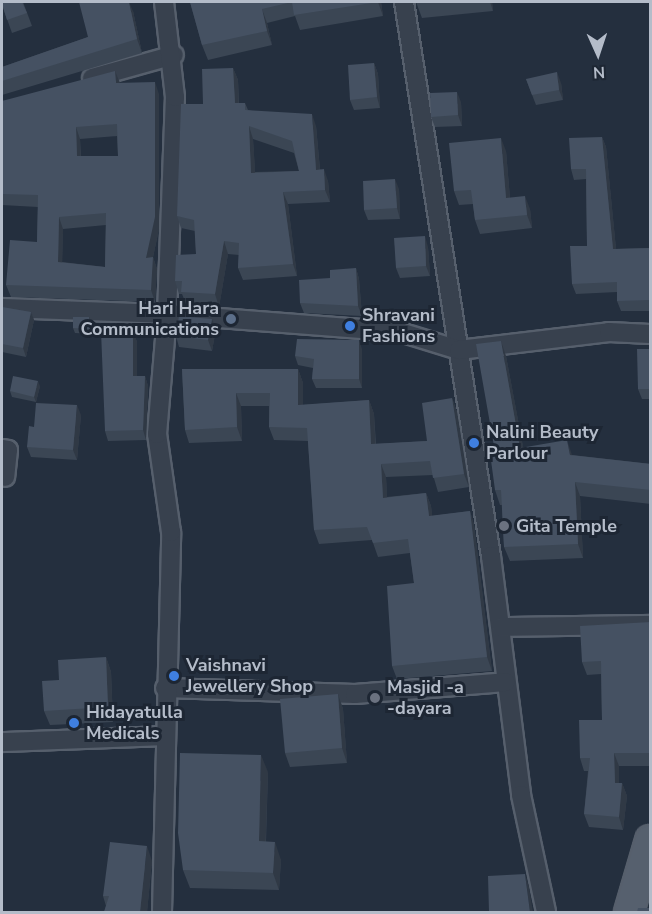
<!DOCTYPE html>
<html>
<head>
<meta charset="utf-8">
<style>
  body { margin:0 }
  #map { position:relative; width:652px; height:914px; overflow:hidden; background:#242f3e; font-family:"Nunito Sans",sans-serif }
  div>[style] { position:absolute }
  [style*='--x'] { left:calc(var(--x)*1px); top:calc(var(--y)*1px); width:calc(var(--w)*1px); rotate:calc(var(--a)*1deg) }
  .roads { filter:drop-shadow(2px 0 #565f6c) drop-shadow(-2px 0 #565f6c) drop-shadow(0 2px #565f6c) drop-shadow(0 -2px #565f6c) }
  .street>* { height:18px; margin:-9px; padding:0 9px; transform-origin:9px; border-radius:9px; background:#38414e }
  .primary>* { height:28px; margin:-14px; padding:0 14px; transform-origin:14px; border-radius:14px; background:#56606e }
  .wall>* { inset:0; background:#3b4654 }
  .shaded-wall>* { inset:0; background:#303945 }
  .building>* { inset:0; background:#455162 }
  .dots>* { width:16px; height:16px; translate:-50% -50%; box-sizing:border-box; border:3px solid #1d2633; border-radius:50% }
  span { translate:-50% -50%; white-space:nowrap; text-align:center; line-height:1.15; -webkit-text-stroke:6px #1d2633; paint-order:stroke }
  .poi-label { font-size:18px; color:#b4bcc9; font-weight:700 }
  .right { translate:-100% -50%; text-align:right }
  .left { translate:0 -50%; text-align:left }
  .frame { position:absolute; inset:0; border:3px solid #b4bcc9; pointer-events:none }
  .north { position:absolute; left:568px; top:24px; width:60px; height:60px; -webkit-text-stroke:4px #1d2633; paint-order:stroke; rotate:177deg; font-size:16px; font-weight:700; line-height:24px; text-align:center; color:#b4bcc9 }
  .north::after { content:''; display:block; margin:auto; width:21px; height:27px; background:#b4bcc9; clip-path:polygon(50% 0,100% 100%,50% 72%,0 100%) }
</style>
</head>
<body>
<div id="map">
  <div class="roads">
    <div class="street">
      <i style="--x:404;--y:2;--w:561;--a:81.08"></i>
      <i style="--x:491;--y:556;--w:241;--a:82.8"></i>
      <i style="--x:521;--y:795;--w:120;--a:77.9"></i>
      <i style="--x:92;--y:78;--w:85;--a:-15.7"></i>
      <i style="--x:2;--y:308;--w:165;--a:2.1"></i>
      <i style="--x:167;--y:314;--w:217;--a:-87.9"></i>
      <i style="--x:175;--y:97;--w:96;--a:-96.6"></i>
      <i style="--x:2;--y:449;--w:6;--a:9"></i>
      <i style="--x:8;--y:450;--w:27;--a:96"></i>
      <i style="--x:501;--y:627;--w:149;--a:-0.8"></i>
      <i style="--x:165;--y:688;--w:190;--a:1.8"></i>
      <i style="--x:355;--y:694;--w:151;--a:-4.5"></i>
      <i style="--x:2;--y:742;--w:162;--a:-2.1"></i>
      <i style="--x:162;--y:912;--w:380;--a:-88.6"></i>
      <i style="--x:171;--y:532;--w:99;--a:-98.1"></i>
      <i style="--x:157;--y:434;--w:120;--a:-85.2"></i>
      <i style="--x:167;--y:314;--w:234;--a:4.4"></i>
      <i style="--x:400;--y:332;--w:62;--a:17"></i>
      <i style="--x:459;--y:350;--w:151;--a:-6.8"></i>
      <i style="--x:609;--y:332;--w:41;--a:2.8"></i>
    </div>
    <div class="primary">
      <i style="--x:629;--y:912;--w:75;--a:-73.7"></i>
    </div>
  </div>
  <div class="wall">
    <i style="clip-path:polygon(23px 2px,32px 26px,12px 33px,2px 5px)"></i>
    <i style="clip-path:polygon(190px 2px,381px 2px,383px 16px,300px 30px,295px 16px,267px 23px,272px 45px,208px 60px,202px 45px)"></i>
    <i style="clip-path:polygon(416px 2px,492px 2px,493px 11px,422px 18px)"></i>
    <i style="clip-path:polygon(133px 11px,142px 53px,2px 95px,2px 67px,88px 37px)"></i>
    <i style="clip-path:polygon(374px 63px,378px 74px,380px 108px,354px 110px,350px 100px)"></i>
    <i style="clip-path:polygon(evenodd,233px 68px,238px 80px,239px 103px,245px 103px,248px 110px,316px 126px,320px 169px,328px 181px,330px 202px,288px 204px,297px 276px,243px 280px,238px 268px,239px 255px,228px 254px,219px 307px,186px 304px,182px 294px,179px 294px,175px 281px,196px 254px,195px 231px,181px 228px,177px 216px,203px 104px,233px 68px,253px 139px,294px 153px,299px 171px,255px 172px,253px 139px)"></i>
    <i style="clip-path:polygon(526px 79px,561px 83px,563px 100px,536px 105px)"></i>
    <i style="clip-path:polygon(evenodd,120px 83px,159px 94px,159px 229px,153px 257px,157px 269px,155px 302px,11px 297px,6px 285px,37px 242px,38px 207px,2px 205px,2px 101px,120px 83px,117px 136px,118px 156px,81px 156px,80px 139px,117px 136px,120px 83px,106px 225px,105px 267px,62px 262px,63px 229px,106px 225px)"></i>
    <i style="clip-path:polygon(461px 102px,462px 126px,435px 127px,431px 117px)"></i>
    <i style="clip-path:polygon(602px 137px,606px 147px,616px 249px,651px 248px,651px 311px,621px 311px,617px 301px,617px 292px,576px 294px,572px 284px,587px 246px,586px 179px,574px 180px,571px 169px)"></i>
    <i style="clip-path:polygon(506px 151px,510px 198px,530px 209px,532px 228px,480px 234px,475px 220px,473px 204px,459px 205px,454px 191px)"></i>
    <i style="clip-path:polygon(399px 189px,400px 219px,368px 220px,364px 210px)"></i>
    <i style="clip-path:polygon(428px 247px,430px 276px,400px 278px,396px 268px)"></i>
    <i style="clip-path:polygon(356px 268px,359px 279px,362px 316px,304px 313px,300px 303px,330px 278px)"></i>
    <i style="clip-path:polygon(2px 307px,31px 312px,34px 320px,26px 357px,2px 352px)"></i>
    <i style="clip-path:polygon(212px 319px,216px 329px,212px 351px,179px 347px,176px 336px)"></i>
    <i style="clip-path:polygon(91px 322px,91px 334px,75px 333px,73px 328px)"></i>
    <i style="clip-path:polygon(133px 331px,137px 342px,137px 376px,145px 376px,148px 386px,146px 440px,108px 441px,105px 431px)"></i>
    <i style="clip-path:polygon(362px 349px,362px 388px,316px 388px,312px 379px,313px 368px,298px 365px,295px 356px)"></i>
    <i style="clip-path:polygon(651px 349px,651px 399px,642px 399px,638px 389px)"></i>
    <i style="clip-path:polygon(506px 356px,523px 447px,572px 455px,651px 464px,651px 504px,580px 496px,583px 558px,510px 561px,504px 547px,502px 505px,500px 505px,495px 490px,495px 452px)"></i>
    <i style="clip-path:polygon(182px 369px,298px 369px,303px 383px,303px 405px,369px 400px,374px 414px,376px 444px,427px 441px,452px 398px,457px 412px,469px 487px,438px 492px,433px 475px,386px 477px,387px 497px,426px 493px,431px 506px,432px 516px,470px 511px,474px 525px,492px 671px,397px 679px,392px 666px,414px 583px,410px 553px,378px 557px,372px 540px,319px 544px,314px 530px,308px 441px,274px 440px,269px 427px,269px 406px,241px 406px,242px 441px,189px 443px,185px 430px)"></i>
    <i style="clip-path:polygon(40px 386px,36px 402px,12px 397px,10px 391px)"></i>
    <i style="clip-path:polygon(81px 415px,77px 460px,31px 457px,27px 447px,34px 427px)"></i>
    <i style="clip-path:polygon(651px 622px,651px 766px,619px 766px,619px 783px,622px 783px,627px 796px,623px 830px,589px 827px,584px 814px,588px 771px,584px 771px,580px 758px,602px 720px,601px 674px,587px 675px,582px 662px)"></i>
    <i style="clip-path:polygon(106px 657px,111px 672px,113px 722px,50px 725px,44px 711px)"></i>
    <i style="clip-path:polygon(338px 694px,343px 709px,347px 763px,290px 767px,285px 753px)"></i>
    <i style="clip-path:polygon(268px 772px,266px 842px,281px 860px,279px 890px,190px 888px,183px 870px)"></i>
    <i style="clip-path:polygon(152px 861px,147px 912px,104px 912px,106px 906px,103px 896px)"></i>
  </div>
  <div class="shaded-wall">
    <i style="clip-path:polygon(129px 2px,133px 11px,142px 53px,137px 39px)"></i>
    <i style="clip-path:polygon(378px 2px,381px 2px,383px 16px)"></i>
    <i style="clip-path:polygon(490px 2px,492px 2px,493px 11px)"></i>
    <i style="clip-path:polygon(262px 9px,267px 23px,272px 45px,267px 31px)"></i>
    <i style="clip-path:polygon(374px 63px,378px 74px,380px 108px,377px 97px)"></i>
    <i style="clip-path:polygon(233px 68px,238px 80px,239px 116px,235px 103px)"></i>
    <i style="clip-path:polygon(115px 71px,120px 83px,116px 83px)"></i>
    <i style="clip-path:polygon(557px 72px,561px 83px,563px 100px,559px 90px)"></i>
    <i style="clip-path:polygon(155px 82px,159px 94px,159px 229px,153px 257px,157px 269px,155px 302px,151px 290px,146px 258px)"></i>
    <i style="clip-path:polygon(457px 92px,461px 102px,462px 126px,458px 115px)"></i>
    <i style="clip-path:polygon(312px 114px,316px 126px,321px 182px,316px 170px)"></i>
    <i style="clip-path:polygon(249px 126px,253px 139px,256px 185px,251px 173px)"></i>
    <i style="clip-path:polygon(76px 127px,80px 139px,81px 168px,77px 156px)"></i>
    <i style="clip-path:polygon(602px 137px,606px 147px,617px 259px,613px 249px)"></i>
    <i style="clip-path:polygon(501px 138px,506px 151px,511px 211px,506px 198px)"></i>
    <i style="clip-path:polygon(324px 169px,328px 181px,330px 202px,325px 190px)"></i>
    <i style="clip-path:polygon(395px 179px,399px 189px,400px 219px,397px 208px)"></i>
    <i style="clip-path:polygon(283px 192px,288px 204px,297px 276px,293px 264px)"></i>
    <i style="clip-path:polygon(525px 196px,530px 209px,532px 228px,527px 215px)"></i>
    <i style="clip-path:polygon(59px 217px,63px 229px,62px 274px,58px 262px)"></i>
    <i style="clip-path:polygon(425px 236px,428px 247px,430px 276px,426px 266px)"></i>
    <i style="clip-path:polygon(224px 241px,228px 254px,219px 307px,215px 294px)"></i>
    <i style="clip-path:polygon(356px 268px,359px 279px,362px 316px,358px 306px)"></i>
    <i style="clip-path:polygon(31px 312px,34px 320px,26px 357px,23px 348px)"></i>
    <i style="clip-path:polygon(89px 317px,91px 322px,91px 334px,90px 329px)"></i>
    <i style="clip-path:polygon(212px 319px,216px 329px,212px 351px,208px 340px)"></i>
    <i style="clip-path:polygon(133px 331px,137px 342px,137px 387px,133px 376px)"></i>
    <i style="clip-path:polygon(359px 340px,362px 349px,362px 388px,359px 379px)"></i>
    <i style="clip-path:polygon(501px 341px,506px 356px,526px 462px,520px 448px)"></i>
    <i style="clip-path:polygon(298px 369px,303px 383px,303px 418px,298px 405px)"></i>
    <i style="clip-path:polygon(145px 376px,148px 386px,146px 440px,143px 430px)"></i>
    <i style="clip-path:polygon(38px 381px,40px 386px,36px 402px,34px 397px)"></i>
    <i style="clip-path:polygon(236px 393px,241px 406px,242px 441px,237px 427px)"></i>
    <i style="clip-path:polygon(452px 398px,457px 412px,469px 487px,464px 474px)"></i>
    <i style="clip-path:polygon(369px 400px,374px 414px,376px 458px,371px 444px)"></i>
    <i style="clip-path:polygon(77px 405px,81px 415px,77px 460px,73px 450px)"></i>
    <i style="clip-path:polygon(567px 440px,572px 455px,575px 470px,570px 455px)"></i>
    <i style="clip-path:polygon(381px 464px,386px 477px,388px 511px,383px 498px)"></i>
    <i style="clip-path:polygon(575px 482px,580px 496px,583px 558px,578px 544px)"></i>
    <i style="clip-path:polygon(426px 493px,431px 506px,434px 530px,429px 516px)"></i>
    <i style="clip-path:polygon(470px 511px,474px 525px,492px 671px,487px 657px)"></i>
    <i style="clip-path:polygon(106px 657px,111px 672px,113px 722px,108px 707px)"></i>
    <i style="clip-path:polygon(338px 694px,343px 709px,347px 763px,342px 748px)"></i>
    <i style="clip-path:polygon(614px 753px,619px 766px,619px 796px,615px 783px)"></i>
    <i style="clip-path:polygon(261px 755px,268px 772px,265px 859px,259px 841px)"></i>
    <i style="clip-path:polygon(622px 783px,627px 796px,623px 830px,619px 817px)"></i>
    <i style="clip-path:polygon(275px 842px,281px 860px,279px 890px,273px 873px)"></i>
    <i style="clip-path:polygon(147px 846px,152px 861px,147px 912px,140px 912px)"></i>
    <i style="clip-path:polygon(525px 874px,529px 887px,533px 912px,530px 912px)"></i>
  </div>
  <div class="building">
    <i style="clip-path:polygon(2px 2px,22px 2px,27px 13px,7px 20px,2px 4px)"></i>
    <i style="clip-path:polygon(79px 2px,129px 2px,137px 39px,2px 81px,2px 67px,88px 37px)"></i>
    <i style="clip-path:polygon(190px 2px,378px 2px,294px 15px,292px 2px,262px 9px,267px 31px,202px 45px)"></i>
    <i style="clip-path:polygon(416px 2px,433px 2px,416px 3px)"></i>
    <i style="clip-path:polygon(374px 63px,377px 97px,350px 100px,348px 65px)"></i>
    <i style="clip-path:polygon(evenodd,233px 68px,235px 103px,245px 103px,245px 110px,312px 114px,316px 170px,324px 169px,325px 190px,283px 192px,293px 264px,238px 268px,239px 243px,224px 241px,215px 294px,181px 292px,182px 281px,175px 281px,176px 255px,196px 254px,194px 220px,177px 216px,181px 104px,203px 104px,202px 69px,233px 68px,249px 126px,292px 141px,299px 171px,251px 173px,249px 126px)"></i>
    <i style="clip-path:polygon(evenodd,115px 71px,116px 83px,155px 82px,155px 217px,146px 258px,153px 257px,151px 290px,6px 285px,10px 240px,37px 242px,38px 195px,2px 194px,2px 101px,115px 71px,117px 124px,118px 156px,77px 156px,76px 127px,117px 124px,115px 71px,106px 213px,105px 267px,58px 262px,59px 217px,106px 213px)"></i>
    <i style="clip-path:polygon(557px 72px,559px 90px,532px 95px,526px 79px)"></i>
    <i style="clip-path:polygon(457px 92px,458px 115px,431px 117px,430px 93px)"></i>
    <i style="clip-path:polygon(602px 137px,613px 249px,651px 248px,651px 287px,649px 287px,649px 300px,617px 301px,617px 282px,572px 284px,570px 246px,587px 246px,586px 169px,571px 169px,569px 138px)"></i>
    <i style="clip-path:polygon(501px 138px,506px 198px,525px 196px,527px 215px,475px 220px,471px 190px,454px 191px,449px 143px)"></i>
    <i style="clip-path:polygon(395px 179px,397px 208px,364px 210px,363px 181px)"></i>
    <i style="clip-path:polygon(425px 236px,426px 266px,396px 268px,394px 238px)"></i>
    <i style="clip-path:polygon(356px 268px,358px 306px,300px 303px,299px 280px,330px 278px,330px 270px)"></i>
    <i style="clip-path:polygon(2px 307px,31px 312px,23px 348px,2px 344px)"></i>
    <i style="clip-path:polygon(179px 316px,212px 319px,208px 340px,176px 336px)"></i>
    <i style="clip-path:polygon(73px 317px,89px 317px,90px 329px,73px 328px)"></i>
    <i style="clip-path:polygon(101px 331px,133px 331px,133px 376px,145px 376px,143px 430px,105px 431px)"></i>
    <i style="clip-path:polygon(297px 339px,359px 340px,359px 379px,312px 379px,314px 359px,295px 356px)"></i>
    <i style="clip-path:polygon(501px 341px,520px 448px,567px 440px,570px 455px,651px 464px,651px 490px,575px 482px,578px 544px,504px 547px,501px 490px,495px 490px,490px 453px,495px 452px,476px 344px)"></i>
    <i style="clip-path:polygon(637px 349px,651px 349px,651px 389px,638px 389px)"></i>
    <i style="clip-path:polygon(182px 369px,298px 369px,298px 405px,369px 400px,371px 444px,427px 441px,422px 403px,452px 398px,464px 474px,433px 478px,430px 461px,381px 464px,383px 498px,426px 493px,429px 516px,470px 511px,487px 657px,392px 666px,387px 586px,414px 583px,408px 539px,373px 543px,367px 527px,314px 530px,307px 428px,269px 427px,270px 393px,236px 393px,237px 427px,185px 430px)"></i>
    <i style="clip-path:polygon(13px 376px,38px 381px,34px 397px,10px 391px)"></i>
    <i style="clip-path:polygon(36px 403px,77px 405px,73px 450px,27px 447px,29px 426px,34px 427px)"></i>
    <i style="clip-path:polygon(651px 622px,651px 753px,614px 753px,615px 783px,622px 783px,619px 817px,584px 814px,590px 758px,580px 758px,579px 720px,602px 720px,601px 661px,582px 662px,580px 626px)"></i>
    <i style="clip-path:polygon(106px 657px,108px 707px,44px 711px,42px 681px,59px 680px,58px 660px)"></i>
    <i style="clip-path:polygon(338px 694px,342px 748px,285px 753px,280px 699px)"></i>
    <i style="clip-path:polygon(180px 753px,261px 755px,259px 841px,275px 842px,273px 873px,183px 870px,178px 833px)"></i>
    <i style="clip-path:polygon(110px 842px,147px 846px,140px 912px,104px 912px,109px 896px,103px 896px)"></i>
    <i style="clip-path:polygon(525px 874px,530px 912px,544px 912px,489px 912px,488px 876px)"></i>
    <i style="clip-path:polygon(638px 908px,651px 908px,651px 912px,637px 912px)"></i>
  </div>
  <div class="dots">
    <i style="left:231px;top:319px;background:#5c6f8a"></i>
    <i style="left:350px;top:326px;background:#3f7fe0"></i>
    <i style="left:474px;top:443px;background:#3f7fe0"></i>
    <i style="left:504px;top:526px;background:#6b7280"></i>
    <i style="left:174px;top:676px;background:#3f7fe0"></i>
    <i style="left:375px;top:698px;background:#6b7280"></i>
    <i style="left:74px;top:723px;background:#3f7fe0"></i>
  </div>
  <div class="poi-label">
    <span class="right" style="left:219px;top:319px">Hari Hara<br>Communications</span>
    <span class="left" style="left:362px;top:326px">Shravani<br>Fashions</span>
    <span class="left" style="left:486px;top:443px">Nalini Beauty<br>Parlour</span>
    <span class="left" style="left:516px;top:526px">Gita Temple</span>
    <span class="left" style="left:186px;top:676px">Vaishnavi<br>Jewellery Shop</span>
    <span class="left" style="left:387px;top:698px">Masjid -a<br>-dayara</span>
    <span class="left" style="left:86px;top:723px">Hidayatulla<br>Medicals</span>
  </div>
  <div class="frame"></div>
  <div class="north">N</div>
</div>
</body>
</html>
